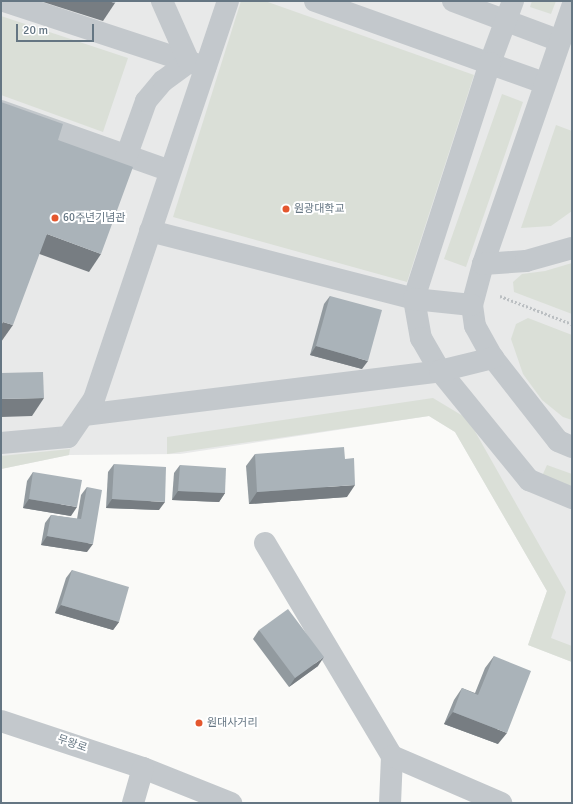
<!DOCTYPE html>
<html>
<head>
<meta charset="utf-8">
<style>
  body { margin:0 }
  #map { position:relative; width:573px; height:804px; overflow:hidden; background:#fafaf8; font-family:Signika,"Noto Sans KR",sans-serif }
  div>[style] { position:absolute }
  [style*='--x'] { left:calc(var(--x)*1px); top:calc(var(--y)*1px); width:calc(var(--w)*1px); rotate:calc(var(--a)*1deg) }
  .built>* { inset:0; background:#e8e9e9 }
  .green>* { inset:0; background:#dadfd7 }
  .path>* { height:2.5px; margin-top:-1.25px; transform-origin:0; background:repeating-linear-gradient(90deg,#bbbfc2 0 2px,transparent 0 4px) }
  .minor>* { height:22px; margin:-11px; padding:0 11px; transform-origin:11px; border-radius:11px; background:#c3c8cc }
  .wall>* { inset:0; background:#929a9f }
  .shaded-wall>* { inset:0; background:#777d82 }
  .building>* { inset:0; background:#aab3b9 }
  .dots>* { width:11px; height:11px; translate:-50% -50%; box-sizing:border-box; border:2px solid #fff; border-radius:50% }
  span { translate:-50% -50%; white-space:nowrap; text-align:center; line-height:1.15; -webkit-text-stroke:4px #fff; paint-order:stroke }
  .poi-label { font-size:11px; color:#657683 }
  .left { translate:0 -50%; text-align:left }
  .street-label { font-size:11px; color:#657683 }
  .frame { position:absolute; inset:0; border:2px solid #657683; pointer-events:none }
  .scale { position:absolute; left:16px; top:24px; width:78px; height:18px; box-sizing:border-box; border:2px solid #657683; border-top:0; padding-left:5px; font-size:12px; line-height:14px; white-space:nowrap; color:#657683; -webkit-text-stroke:3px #fff; paint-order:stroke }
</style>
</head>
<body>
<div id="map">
  <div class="built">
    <i style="clip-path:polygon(1px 1px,572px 1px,572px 662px,528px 645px,547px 591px,455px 432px,429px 416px,180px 454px,69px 455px,1px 469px)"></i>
  </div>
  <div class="green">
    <i style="clip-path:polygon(241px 1px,265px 1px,474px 75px,407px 282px,173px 217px)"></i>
    <i style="clip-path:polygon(532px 1px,556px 1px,551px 14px,530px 7px)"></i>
    <i style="clip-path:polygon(1px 16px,128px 58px,103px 132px,1px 95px)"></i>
    <i style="clip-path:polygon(502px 94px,523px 102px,466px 267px,444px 259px)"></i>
    <i style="clip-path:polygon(556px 125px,572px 131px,572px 211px,551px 226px,521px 228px)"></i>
    <i style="clip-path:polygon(572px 263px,572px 314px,514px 292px,513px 282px,522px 274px,545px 271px)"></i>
    <i style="clip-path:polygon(528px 318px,572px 335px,572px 420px,563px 417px,542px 400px,523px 374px,511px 339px,516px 324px)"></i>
    <i style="clip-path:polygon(433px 398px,468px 419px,566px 592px,551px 638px,572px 646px,572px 662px,528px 645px,547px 591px,455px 432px,429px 416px,167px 454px,167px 437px)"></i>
    <i style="clip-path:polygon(70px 449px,69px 455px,1px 469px,1px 456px)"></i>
    <i style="clip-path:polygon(547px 465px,572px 474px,572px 487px,542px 476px)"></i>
  </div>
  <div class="path">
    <i style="--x:500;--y:296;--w:77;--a:21.3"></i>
  </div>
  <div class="minor">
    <i style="--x:4;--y:1;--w:212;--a:18.2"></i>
    <i style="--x:315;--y:1;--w:243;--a:19.7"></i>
    <i style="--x:453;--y:1;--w:114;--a:20.5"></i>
    <i style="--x:513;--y:1;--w:66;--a:110.4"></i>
    <i style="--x:490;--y:63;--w:248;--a:107.9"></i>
    <i style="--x:414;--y:299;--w:40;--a:80"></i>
    <i style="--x:421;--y:338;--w:38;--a:60"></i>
    <i style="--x:440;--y:371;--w:141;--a:50.8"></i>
    <i style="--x:529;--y:480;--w:47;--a:22.7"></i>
    <i style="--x:572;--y:7;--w:272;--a:109.1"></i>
    <i style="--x:483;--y:264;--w:42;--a:105"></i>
    <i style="--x:472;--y:305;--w:21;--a:82"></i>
    <i style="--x:475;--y:326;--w:37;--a:61"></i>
    <i style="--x:493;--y:358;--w:105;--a:51.9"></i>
    <i style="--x:558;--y:441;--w:15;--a:23"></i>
    <i style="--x:1;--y:111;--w:179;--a:19.5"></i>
    <i style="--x:126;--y:157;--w:59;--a:-70.3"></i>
    <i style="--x:146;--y:101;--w:26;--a:-50"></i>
    <i style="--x:163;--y:81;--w:32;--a:-36"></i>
    <i style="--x:189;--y:62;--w:67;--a:-113.9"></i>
    <i style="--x:150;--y:231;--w:273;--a:14.4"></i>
    <i style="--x:414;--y:299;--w:58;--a:5.9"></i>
    <i style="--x:483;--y:264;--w:43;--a:-4"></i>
    <i style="--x:526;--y:261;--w:48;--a:-15.8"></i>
    <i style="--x:84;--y:415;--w:359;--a:-7"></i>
    <i style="--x:440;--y:371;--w:55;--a:-13.8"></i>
    <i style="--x:1;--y:443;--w:67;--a:-5.1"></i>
    <i style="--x:68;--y:437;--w:46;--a:-55.6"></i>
    <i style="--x:94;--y:399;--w:420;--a:-71.4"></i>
    <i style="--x:265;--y:543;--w:248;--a:59.2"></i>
    <i style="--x:392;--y:756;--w:47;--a:92.4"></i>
    <i style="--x:1;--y:721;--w:150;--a:18.3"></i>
    <i style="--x:143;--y:768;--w:95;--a:21.7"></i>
    <i style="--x:392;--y:756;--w:119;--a:23.3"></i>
    <i style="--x:133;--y:803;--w:36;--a:-74"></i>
  </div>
  <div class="wall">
    <i style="clip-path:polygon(330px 296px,362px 369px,310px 355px,324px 304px)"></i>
    <i style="clip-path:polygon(255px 454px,347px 497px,249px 504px,246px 466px)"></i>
    <i style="clip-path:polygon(114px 464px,159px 510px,106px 508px,108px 472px)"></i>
    <i style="clip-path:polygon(180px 465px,225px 493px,219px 502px,172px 500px,174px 473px)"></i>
    <i style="clip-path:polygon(33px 472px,71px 516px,23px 508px,27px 481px)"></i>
    <i style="clip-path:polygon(87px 487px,87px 552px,41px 545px,45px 523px,51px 515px,77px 519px,81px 495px)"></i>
    <i style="clip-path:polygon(72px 570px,119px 622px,113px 630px,55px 613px,66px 578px)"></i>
    <i style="clip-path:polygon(259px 630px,318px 666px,289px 687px,253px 639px)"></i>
    <i style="clip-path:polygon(494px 656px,498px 744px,444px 724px,454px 700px,462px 688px,475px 693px,485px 668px)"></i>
  </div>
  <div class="shaded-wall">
    <i style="clip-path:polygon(40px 1px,108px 1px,115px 3px,103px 21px)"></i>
    <i style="clip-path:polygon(47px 234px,101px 254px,89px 272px,34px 252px)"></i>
    <i style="clip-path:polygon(3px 322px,13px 325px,1px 342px,1px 324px)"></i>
    <i style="clip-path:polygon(316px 346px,368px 361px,362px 369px,310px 355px)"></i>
    <i style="clip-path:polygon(44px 398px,32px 416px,1px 417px,1px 399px)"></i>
    <i style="clip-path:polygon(355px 485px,347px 497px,249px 504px,257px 492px)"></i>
    <i style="clip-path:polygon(178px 491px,225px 493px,219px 502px,172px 500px)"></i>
    <i style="clip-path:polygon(29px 499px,77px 507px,71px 516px,23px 508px)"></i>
    <i style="clip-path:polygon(112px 499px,165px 502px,159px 510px,106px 508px)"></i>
    <i style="clip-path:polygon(47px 536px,93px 544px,87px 552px,41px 545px)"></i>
    <i style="clip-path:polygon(61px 605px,119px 622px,113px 630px,55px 613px)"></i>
    <i style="clip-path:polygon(324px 657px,318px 666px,289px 687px,295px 678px)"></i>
    <i style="clip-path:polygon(453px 712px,507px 733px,498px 744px,444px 724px)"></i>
  </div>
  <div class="building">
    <i style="clip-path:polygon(108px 1px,116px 1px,115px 3px)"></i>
    <i style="clip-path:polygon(1px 102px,63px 124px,58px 140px,133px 167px,101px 254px,47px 234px,13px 325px,3px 322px,1px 326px)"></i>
    <i style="clip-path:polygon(330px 296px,382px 310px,368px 361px,316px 346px)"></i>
    <i style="clip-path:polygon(43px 372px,44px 398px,1px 399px,1px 373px)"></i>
    <i style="clip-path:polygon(344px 447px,345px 459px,354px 458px,355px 485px,257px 492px,255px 454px)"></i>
    <i style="clip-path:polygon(114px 464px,166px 467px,165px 502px,112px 499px)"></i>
    <i style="clip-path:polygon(180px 465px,226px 468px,225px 493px,178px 491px)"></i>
    <i style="clip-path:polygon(33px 472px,82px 480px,77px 507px,29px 499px)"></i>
    <i style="clip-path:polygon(87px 487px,102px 490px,93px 544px,47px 536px,51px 515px,81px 519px)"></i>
    <i style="clip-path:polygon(72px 570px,129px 587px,119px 622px,61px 605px)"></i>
    <i style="clip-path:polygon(288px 609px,324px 657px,295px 678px,259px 630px)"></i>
    <i style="clip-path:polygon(494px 656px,531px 671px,507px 733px,453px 712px,462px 688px,478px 695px)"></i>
  </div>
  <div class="dots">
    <i style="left:286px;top:209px;background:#e4572e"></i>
    <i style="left:55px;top:218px;background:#e4572e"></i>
    <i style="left:199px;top:723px;background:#e4572e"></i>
  </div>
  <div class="poi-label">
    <span class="left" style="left:294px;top:209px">원광대학교</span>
    <span class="left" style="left:63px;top:218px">60주년기념관</span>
    <span class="left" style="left:207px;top:723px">원대사거리</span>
  </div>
  <div class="street-label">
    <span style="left:72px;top:744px;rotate:19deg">무왕로</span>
  </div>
  <div class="frame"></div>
  <div class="scale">20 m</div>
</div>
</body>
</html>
